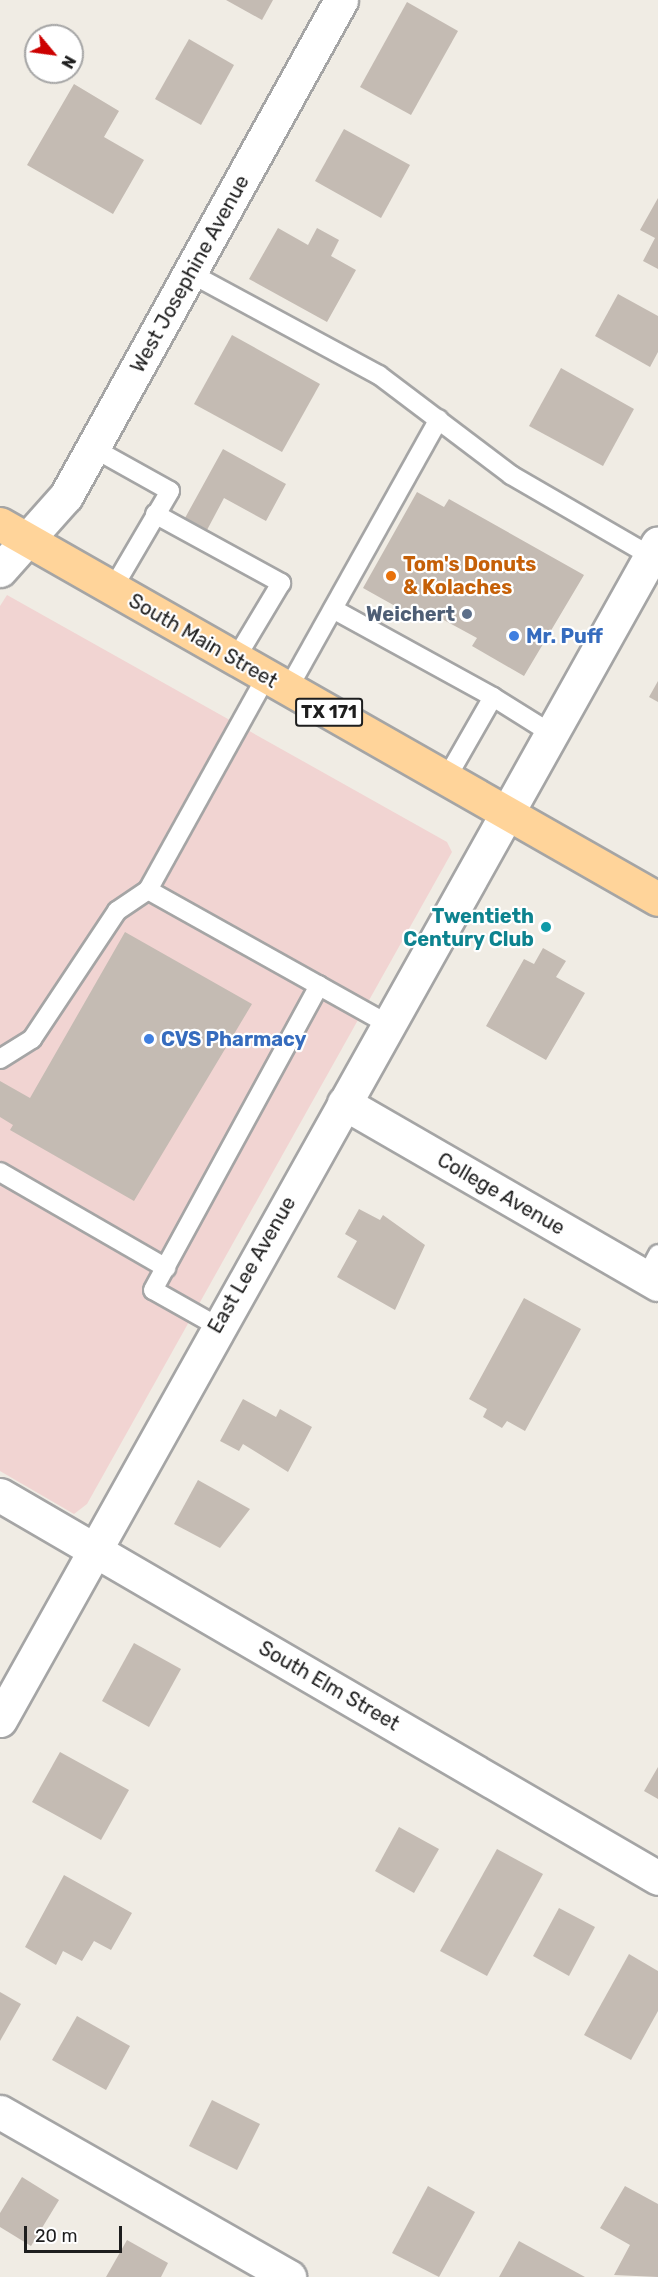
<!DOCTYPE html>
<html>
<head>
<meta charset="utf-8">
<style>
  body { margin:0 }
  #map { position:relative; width:658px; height:2277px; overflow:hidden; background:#f0ece4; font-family:Rubik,sans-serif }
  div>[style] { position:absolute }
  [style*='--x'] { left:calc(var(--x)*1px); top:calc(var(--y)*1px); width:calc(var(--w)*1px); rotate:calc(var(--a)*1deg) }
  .commercial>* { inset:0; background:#f1d4d2 }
  .building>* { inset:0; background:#c4bbb3 }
  .roads { filter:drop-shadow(2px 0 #a5a5a5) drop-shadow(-2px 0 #a5a5a5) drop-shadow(0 2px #a5a5a5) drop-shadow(0 -2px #a5a5a5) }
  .service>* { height:18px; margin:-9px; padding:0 9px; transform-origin:9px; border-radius:9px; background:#fff }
  .minor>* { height:33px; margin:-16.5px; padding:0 16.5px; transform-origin:16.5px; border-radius:16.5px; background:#fff }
  .primary>* { height:33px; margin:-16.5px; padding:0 16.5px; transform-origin:16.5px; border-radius:16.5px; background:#ffd49a }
  .dots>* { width:16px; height:16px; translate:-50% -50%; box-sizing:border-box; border:3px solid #fff; border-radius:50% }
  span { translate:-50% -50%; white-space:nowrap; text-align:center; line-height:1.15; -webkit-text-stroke:4.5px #fff; paint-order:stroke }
  .shield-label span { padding:2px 4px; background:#fff; border:2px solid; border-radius:4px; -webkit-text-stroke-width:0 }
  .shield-label { font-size:18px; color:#1e1e1e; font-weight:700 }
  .street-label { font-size:20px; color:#1e1e1e }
  .food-label { font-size:20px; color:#c56008; font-weight:700 }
  .left { translate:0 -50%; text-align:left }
  .service-label { font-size:20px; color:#4e5e75; font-weight:700 }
  .right { translate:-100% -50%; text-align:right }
  .shop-label { font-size:20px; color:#366cbe; font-weight:700 }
  .culture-label { font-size:20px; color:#0d838f; font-weight:700 }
  .north { position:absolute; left:24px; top:24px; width:60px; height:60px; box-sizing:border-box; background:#fff; border:2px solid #a5a5a5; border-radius:50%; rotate:119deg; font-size:16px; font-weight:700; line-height:24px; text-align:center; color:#1e1e1e }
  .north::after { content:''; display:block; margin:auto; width:21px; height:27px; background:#cc0100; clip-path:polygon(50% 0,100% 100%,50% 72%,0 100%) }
  .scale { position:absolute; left:24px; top:2226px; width:98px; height:27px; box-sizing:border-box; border:3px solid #1e1e1e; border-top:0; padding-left:8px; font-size:18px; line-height:21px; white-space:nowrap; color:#1e1e1e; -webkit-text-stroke:4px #fff; paint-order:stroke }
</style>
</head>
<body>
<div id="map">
  <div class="commercial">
    <i style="clip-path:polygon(7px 595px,447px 842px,452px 852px,87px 1504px,74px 1514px,0 1471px,0 606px)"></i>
  </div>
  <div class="building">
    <i style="clip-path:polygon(226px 0,273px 0,262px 20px)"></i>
    <i style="clip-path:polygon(407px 2px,458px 31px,411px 115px,360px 87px)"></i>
    <i style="clip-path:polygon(189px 39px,234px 65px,201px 125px,155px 99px)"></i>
    <i style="clip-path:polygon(74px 84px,119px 111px,104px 137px,144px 160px,113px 214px,27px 165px)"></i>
    <i style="clip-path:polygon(344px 129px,410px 165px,381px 218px,315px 181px)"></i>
    <i style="clip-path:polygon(658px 198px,658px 269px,643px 261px,655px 238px,640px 230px)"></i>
    <i style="clip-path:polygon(278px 228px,308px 245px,317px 228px,339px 240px,331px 256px,356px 270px,327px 322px,249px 279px)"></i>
    <i style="clip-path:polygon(618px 294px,658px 316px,658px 352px,650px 367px,595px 336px)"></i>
    <i style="clip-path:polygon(232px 335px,320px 384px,282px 452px,194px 404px)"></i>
    <i style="clip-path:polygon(561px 368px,634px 409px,603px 466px,529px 426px)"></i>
    <i style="clip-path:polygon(223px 449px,286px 484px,266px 521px,224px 498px,207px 530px,185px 518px)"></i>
    <i style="clip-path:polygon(417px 492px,444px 507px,449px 499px,584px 575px,524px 676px,472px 646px,477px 638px,442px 619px,440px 623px,423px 614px,420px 620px,363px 588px)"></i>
    <i style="clip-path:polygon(658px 681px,658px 702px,649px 697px)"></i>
    <i style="clip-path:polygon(125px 932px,252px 1004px,134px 1201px,10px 1130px,13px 1125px,0 1117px,0 1081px,30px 1098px)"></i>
    <i style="clip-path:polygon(543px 948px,566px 961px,556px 977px,585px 993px,546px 1060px,486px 1026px,524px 959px,534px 964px)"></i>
    <i style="clip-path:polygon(359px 1209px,380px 1220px,383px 1215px,425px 1245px,395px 1310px,337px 1277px,357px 1241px,345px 1234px)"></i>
    <i style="clip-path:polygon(524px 1298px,581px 1329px,525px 1431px,507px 1421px,502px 1428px,483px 1417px,487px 1409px,469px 1399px)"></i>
    <i style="clip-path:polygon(243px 1399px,276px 1417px,280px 1409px,312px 1427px,288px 1472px,243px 1444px,239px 1451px,220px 1441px)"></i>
    <i style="clip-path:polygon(198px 1480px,250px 1509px,220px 1548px,174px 1524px)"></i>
    <i style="clip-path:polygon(134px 1643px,181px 1669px,149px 1727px,102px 1701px)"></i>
    <i style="clip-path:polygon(60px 1752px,129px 1790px,101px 1840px,32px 1802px)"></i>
    <i style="clip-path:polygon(658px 1767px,658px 1799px,644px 1791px)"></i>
    <i style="clip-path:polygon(399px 1827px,439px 1849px,414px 1893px,375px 1871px)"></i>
    <i style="clip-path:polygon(497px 1849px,543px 1874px,487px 1976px,440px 1951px)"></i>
    <i style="clip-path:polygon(64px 1875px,132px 1913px,111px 1950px,94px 1941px,82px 1961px,63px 1951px,56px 1965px,25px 1947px)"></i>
    <i style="clip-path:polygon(559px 1908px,595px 1927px,569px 1976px,533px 1956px)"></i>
    <i style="clip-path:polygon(629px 1954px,658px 1971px,658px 2011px,631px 2060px,584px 2035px)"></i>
    <i style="clip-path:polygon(0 1992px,21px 2004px,0 2041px)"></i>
    <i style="clip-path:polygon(77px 2016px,130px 2046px,106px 2090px,52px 2060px)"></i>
    <i style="clip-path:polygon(212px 2100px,260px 2124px,237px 2170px,189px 2146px)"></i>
    <i style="clip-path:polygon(22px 2177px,59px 2200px,31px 2246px,0 2227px,0 2213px)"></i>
    <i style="clip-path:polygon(428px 2186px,475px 2212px,439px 2277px,392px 2253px)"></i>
    <i style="clip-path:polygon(625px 2186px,658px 2204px,658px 2277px,614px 2275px,630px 2245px,600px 2228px)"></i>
    <i style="clip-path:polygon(127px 2240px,168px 2263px,161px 2277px,106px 2277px)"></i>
    <i style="clip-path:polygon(519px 2241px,585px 2277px,499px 2277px)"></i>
  </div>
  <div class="roads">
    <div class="service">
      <i style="--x:190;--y:273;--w:215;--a:28.4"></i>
      <i style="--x:379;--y:375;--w:166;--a:37.1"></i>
      <i style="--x:511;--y:475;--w:162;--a:30.1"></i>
      <i style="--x:93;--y:448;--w:88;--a:29.2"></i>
      <i style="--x:170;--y:491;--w:115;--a:120.4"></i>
      <i style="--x:155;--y:514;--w:144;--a:28.7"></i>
      <i style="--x:281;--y:583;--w:90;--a:120.9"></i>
      <i style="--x:333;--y:609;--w:183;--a:28.8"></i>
      <i style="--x:493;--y:697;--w:95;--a:119.8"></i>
      <i style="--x:266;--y:677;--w:244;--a:119"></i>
      <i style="--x:148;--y:890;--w:275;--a:29.2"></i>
      <i style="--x:288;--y:689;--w:309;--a:-60.8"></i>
      <i style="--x:493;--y:697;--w:70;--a:32.1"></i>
      <i style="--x:0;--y:1059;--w:38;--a:-32"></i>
      <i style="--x:32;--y:1039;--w:154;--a:-56.4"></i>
      <i style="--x:117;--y:911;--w:37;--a:-34"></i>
      <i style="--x:0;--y:1172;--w:192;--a:30"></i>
      <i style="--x:646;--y:1277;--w:26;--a:-62"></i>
      <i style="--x:217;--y:1326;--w:73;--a:-150.6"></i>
      <i style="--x:153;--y:1290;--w:347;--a:-61.4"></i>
    </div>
    <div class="minor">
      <i style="--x:0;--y:570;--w:99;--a:-48.3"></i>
      <i style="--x:66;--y:496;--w:567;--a:-60.99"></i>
      <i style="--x:344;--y:1103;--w:362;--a:30"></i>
      <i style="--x:0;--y:1495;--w:761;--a:30.2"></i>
      <i style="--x:0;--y:1720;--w:1348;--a:-60.79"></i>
      <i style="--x:0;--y:2112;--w:333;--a:29.7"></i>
    </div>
    <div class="primary">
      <i style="--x:0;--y:524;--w:757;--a:29.68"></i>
    </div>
  </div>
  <div class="dots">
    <i style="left:391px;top:576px;background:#e8710a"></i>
    <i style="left:467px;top:614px;background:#5c6f8a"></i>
    <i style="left:514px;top:636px;background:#3f7fe0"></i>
    <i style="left:546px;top:927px;background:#0f9aa8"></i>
    <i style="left:149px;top:1039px;background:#3f7fe0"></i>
  </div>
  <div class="shield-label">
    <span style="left:329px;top:712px">TX 171</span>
  </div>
  <div class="street-label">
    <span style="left:190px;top:274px;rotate:-61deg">West Josephine Avenue</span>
    <span style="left:203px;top:641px;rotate:30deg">South Main Street</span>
    <span style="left:501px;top:1194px;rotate:30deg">College Avenue</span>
    <span style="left:252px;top:1265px;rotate:-60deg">East Lee Avenue</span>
    <span style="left:329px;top:1686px;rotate:30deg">South Elm Street</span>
  </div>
  <div class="food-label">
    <span class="left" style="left:403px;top:576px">Tom's Donuts<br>&amp; Kolaches</span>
  </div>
  <div class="service-label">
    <span class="right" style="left:455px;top:614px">Weichert</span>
  </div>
  <div class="shop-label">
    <span class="left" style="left:526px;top:636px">Mr. Puff</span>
    <span class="left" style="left:161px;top:1039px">CVS Pharmacy</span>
  </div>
  <div class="culture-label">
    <span class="right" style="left:534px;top:928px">Twentieth<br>Century Club</span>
  </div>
  <div class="north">N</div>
  <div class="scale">20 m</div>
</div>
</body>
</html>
